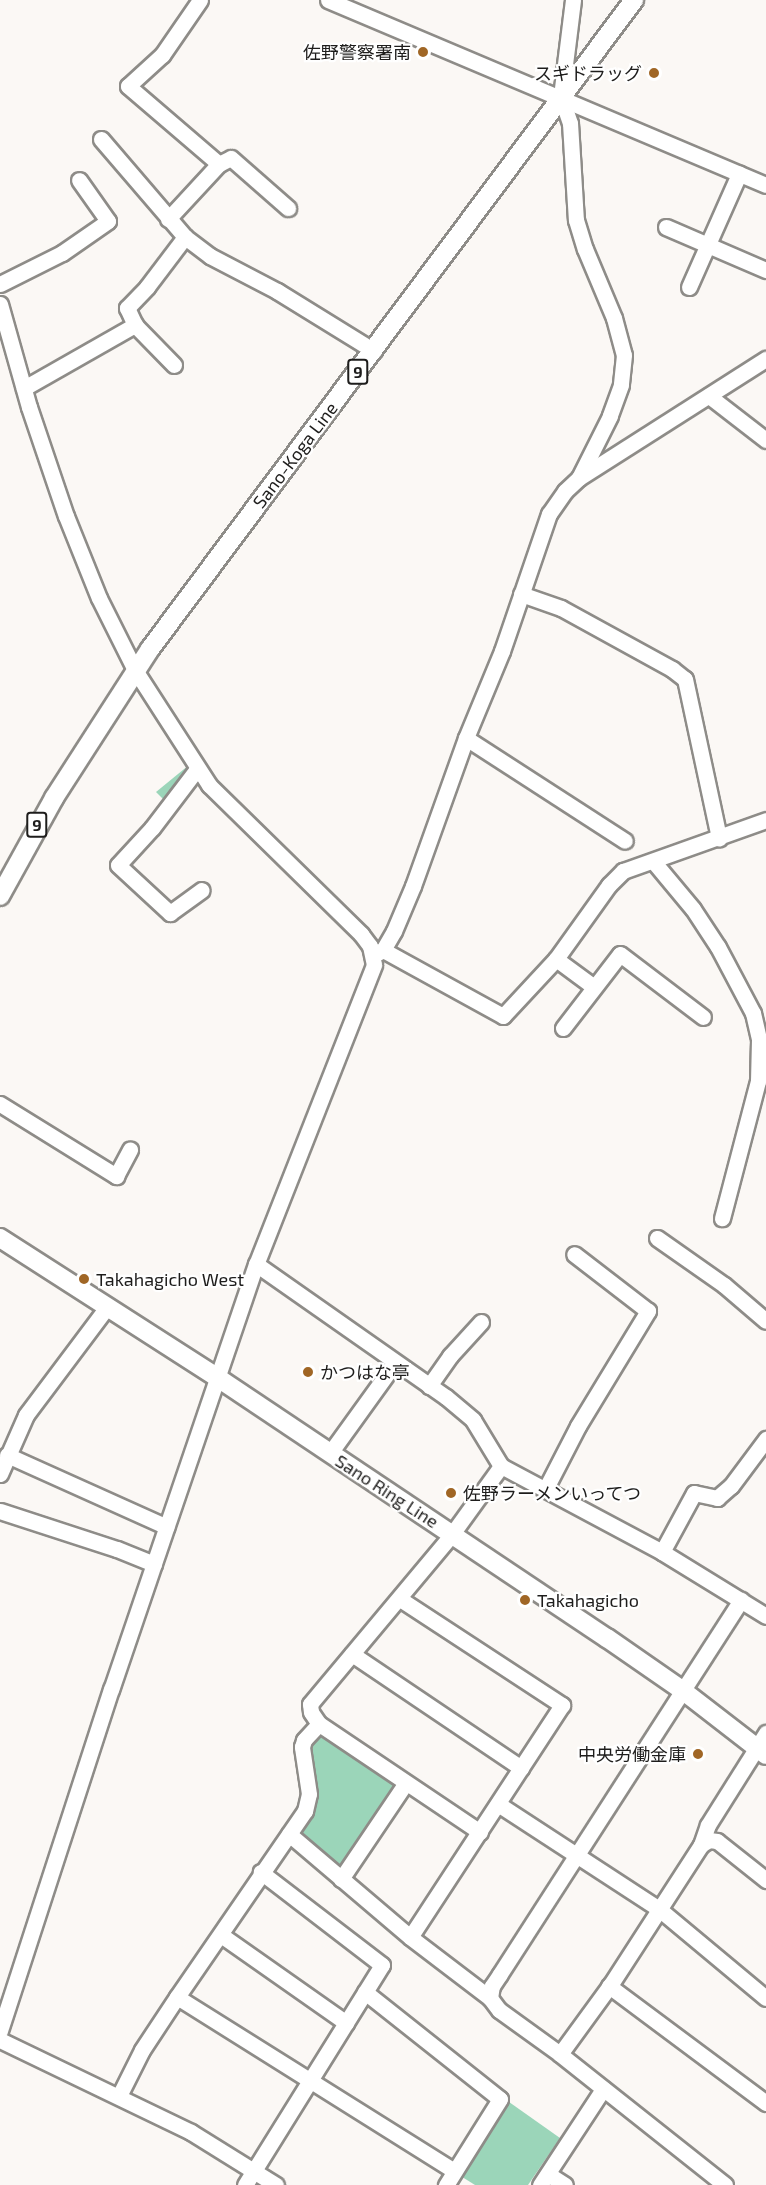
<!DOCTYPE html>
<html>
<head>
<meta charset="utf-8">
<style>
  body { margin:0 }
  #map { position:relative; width:766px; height:2185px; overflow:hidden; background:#fbf8f5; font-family:"Exo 2","Noto Sans JP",sans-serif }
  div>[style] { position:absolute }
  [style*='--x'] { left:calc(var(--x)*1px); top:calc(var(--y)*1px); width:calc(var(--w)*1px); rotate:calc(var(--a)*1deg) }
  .green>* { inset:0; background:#9bd5b9 }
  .roads { filter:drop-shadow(2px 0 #8e8c88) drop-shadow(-2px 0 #8e8c88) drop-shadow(0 2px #8e8c88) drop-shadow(0 -2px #8e8c88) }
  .minor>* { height:15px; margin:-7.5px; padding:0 7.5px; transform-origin:7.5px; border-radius:7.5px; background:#fff }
  .major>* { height:18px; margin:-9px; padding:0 9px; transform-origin:9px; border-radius:9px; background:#fff }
  .dots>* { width:16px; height:16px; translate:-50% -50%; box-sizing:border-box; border:3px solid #fff; border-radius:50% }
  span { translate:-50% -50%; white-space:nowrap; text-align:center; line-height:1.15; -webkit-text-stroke:4.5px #fff; paint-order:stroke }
  .shield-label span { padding:2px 4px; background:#fff; border:2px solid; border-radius:4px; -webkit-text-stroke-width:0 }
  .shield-label { font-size:16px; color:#1e1d1c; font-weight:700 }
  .poi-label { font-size:18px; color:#1e1d1c }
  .right { translate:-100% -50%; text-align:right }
  .left { translate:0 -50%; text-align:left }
  .street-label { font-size:18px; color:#1e1d1c }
</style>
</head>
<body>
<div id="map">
  <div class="green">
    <i style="clip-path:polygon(189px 765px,190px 774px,167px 803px,156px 792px)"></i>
    <i style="clip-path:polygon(319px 1730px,395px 1785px,341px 1869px,299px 1832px,315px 1803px,311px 1752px)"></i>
    <i style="clip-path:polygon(505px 2099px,560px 2138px,528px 2185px,475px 2185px,459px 2175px)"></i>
  </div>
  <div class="roads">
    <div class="minor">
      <i style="--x:200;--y:0;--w:67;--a:124.6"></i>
      <i style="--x:162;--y:55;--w:46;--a:137.6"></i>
      <i style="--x:128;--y:86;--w:120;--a:40.6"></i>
      <i style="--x:328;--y:0;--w:475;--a:22.9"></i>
      <i style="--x:573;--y:0;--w:98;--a:97.1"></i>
      <i style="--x:561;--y:97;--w:28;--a:71"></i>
      <i style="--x:570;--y:123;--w:97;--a:86.5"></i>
      <i style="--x:576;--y:220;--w:30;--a:73"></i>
      <i style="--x:585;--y:249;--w:75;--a:67.2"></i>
      <i style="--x:614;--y:318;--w:38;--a:75"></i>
      <i style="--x:624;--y:355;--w:30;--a:96"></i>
      <i style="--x:621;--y:385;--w:33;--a:110"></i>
      <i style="--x:610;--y:416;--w:69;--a:116.6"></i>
      <i style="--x:101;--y:139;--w:129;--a:49.4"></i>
      <i style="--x:185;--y:237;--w:31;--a:37"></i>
      <i style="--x:210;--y:256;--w:76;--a:27.6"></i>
      <i style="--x:277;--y:291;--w:114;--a:31.7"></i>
      <i style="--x:168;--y:219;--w:75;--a:-47.2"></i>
      <i style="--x:219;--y:164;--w:13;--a:-27"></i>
      <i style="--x:231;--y:158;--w:76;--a:41.3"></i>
      <i style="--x:666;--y:227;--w:109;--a:23.3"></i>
      <i style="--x:0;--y:284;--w:69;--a:-26.6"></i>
      <i style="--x:62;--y:253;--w:56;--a:-34.8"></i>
      <i style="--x:108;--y:221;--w:50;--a:-125.3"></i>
      <i style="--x:689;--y:287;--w:124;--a:-66.1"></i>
      <i style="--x:0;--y:304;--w:107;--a:74.3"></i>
      <i style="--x:29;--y:407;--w:115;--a:71.3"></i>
      <i style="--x:66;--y:516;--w:88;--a:68.1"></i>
      <i style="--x:99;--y:598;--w:80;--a:63.4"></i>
      <i style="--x:135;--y:670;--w:137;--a:57.2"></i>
      <i style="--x:209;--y:785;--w:213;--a:44.4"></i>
      <i style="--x:361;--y:934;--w:15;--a:53"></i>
      <i style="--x:370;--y:946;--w:19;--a:78"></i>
      <i style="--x:374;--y:965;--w:321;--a:111.5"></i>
      <i style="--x:256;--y:1264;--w:449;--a:108.8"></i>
      <i style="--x:111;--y:1689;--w:360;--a:108"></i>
      <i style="--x:174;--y:365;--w:56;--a:-134.3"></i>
      <i style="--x:135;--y:325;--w:19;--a:-115"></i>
      <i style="--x:127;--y:308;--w:29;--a:-46"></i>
      <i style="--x:147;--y:287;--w:63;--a:-52.8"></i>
      <i style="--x:24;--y:388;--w:128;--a:-29.6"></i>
      <i style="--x:709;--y:396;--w:72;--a:37.7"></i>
      <i style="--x:521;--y:594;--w:42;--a:19.3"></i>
      <i style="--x:561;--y:608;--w:127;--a:28.8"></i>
      <i style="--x:672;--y:669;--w:16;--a:38"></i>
      <i style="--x:685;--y:679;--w:163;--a:77.9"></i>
      <i style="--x:466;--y:738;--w:189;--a:32.9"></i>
      <i style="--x:197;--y:769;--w:74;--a:127.3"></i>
      <i style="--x:152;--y:828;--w:50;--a:132.6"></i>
      <i style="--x:118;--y:865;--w:71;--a:42.7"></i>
      <i style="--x:170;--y:913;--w:39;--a:-36"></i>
      <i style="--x:653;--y:861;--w:62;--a:50.2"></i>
      <i style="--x:693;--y:909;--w:45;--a:56.7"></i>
      <i style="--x:718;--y:947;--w:75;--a:62.1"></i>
      <i style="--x:753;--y:1013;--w:28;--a:77"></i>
      <i style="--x:759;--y:1040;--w:41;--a:91.4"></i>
      <i style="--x:758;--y:1081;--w:142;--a:104.7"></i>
      <i style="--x:383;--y:950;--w:137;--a:28.8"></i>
      <i style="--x:503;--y:1016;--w:78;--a:-47.1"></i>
      <i style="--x:556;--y:959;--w:91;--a:-54.4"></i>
      <i style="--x:609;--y:885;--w:20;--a:-45"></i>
      <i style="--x:623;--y:871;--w:152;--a:-19.6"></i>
      <i style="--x:374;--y:955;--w:10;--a:-29"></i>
      <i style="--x:383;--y:950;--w:22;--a:-60"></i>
      <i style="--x:394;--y:931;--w:49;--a:-67.1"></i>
      <i style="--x:413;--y:886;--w:157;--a:-70.3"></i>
      <i style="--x:466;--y:738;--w:94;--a:-67.5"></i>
      <i style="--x:502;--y:651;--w:145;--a:-71.1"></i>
      <i style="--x:549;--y:514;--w:28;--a:-55"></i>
      <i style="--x:565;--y:491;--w:19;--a:-43"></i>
      <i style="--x:579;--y:478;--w:222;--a:-32.5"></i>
      <i style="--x:556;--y:959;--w:47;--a:36.4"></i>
      <i style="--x:563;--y:1028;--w:93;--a:-52.4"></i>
      <i style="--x:620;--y:954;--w:104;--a:37.2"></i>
      <i style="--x:0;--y:1104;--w:137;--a:31.8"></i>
      <i style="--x:116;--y:1176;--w:30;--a:-62"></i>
      <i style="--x:657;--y:1238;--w:82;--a:35"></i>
      <i style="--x:724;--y:1285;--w:55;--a:40.6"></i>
      <i style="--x:256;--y:1264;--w:232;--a:35"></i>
      <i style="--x:446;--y:1397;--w:35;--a:40"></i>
      <i style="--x:473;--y:1420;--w:54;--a:58.7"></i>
      <i style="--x:501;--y:1466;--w:183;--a:28.1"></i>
      <i style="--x:662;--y:1552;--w:122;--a:31.6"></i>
      <i style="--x:429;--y:1386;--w:37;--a:-55"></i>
      <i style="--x:450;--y:1356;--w:46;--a:-47.6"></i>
      <i style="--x:330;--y:1453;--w:111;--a:-54.2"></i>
      <i style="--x:7;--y:1455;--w:175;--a:24.2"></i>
      <i style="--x:0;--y:1474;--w:64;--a:-66.2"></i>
      <i style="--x:26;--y:1415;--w:135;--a:-53.1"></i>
      <i style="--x:545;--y:1490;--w:72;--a:-62.7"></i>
      <i style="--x:578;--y:1426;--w:135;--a:-58.7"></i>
      <i style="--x:648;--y:1311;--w:93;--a:-142.4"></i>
      <i style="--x:0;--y:1511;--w:123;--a:18"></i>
      <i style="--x:117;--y:1549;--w:40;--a:22"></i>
      <i style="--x:662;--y:1552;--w:67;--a:-61.5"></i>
      <i style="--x:694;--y:1493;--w:24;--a:12"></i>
      <i style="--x:717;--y:1498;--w:18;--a:-41"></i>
      <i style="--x:731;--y:1486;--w:59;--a:-53.3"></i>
      <i style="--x:400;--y:1599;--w:194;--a:33.2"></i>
      <i style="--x:562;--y:1705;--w:277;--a:123.2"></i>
      <i style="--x:352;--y:1654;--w:204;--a:34"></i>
      <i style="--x:498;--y:1804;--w:192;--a:33.1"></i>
      <i style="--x:659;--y:1909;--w:139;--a:39.8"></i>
      <i style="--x:480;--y:1832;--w:194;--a:-146.1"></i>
      <i style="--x:319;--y:1724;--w:14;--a:-124"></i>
      <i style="--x:311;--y:1712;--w:8;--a:-97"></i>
      <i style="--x:310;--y:1704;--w:222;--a:-50.1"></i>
      <i style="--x:452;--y:1534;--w:84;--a:-54.2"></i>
      <i style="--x:289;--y:1834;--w:159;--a:40.4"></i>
      <i style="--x:410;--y:1937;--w:101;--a:37.3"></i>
      <i style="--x:701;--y:1845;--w:9;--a:-32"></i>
      <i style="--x:709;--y:1840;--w:8;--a:7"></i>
      <i style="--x:717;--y:1841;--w:63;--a:38.5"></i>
      <i style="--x:341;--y:1879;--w:115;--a:-56"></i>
      <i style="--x:221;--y:1935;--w:153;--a:35.1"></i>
      <i style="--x:609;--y:1986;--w:196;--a:36.7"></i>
      <i style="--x:365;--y:1992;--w:172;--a:38.4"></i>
      <i style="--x:500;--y:2099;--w:102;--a:122.1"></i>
      <i style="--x:177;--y:1997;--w:327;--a:32.1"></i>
      <i style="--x:0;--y:2040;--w:212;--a:25.7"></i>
      <i style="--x:191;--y:2132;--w:100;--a:31.9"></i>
      <i style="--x:560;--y:2054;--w:87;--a:-53.9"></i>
      <i style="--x:611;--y:1984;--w:166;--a:-57.1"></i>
      <i style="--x:701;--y:1845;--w:21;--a:-71"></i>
      <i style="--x:708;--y:1825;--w:109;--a:-57.8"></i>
      <i style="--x:119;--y:2096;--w:51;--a:-63.4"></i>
      <i style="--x:142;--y:2050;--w:64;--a:-56.6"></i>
      <i style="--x:177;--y:1997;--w:226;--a:-55.5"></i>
      <i style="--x:305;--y:1811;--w:17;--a:-77"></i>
      <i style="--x:309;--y:1794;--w:48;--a:-98.5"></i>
      <i style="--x:302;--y:1747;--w:7;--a:-74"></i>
      <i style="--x:304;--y:1740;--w:22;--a:-47"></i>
      <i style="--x:548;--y:2174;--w:20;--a:33"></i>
      <i style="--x:245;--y:2185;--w:259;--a:-58.1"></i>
      <i style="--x:382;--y:1965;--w:153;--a:-142.5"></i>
      <i style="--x:540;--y:2185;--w:115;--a:-56.7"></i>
      <i style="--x:725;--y:2185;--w:211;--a:-141.6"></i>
      <i style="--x:560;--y:2054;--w:75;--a:-144.2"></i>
      <i style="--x:499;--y:2010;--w:15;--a:-127"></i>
      <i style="--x:490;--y:1998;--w:12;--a:-81"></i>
      <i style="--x:492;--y:1986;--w:14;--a:-56"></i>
      <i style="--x:500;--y:1974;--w:445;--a:-57.2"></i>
    </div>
    <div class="major">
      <i style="--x:0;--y:896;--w:112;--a:-61.1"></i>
      <i style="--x:54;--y:798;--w:177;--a:-57.2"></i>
      <i style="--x:150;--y:649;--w:810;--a:-53.29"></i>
      <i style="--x:0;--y:1238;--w:259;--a:32.7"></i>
      <i style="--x:218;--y:1378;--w:468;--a:33.8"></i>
      <i style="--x:607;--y:1638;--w:91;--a:34.7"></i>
      <i style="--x:682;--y:1690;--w:106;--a:37.7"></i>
    </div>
  </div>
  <div class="dots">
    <i style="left:423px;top:52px;background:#a06625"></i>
    <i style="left:654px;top:73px;background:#a06625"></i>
    <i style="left:84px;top:1279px;background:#a06625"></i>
    <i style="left:308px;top:1372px;background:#a06625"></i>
    <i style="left:451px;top:1493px;background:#a06625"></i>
    <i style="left:525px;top:1600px;background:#a06625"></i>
    <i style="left:698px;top:1754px;background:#a06625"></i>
  </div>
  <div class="shield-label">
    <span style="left:358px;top:372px">9</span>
    <span style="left:37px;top:825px">9</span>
  </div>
  <div class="poi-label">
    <span class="right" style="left:411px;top:52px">佐野警察署南</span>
    <span class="right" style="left:642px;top:73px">スギドラッグ</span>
    <span class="left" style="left:96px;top:1279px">Takahagicho West</span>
    <span class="left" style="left:320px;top:1372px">かつはな亭</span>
    <span class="left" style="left:463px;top:1493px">佐野ラーメンいってつ</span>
    <span class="left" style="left:537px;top:1600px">Takahagicho</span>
    <span class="right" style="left:686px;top:1754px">中央労働金庫</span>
  </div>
  <div class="street-label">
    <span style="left:295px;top:455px;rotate:-53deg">Sano-Koga Line</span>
    <span style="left:387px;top:1491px;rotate:33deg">Sano Ring Line</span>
  </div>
</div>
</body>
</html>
